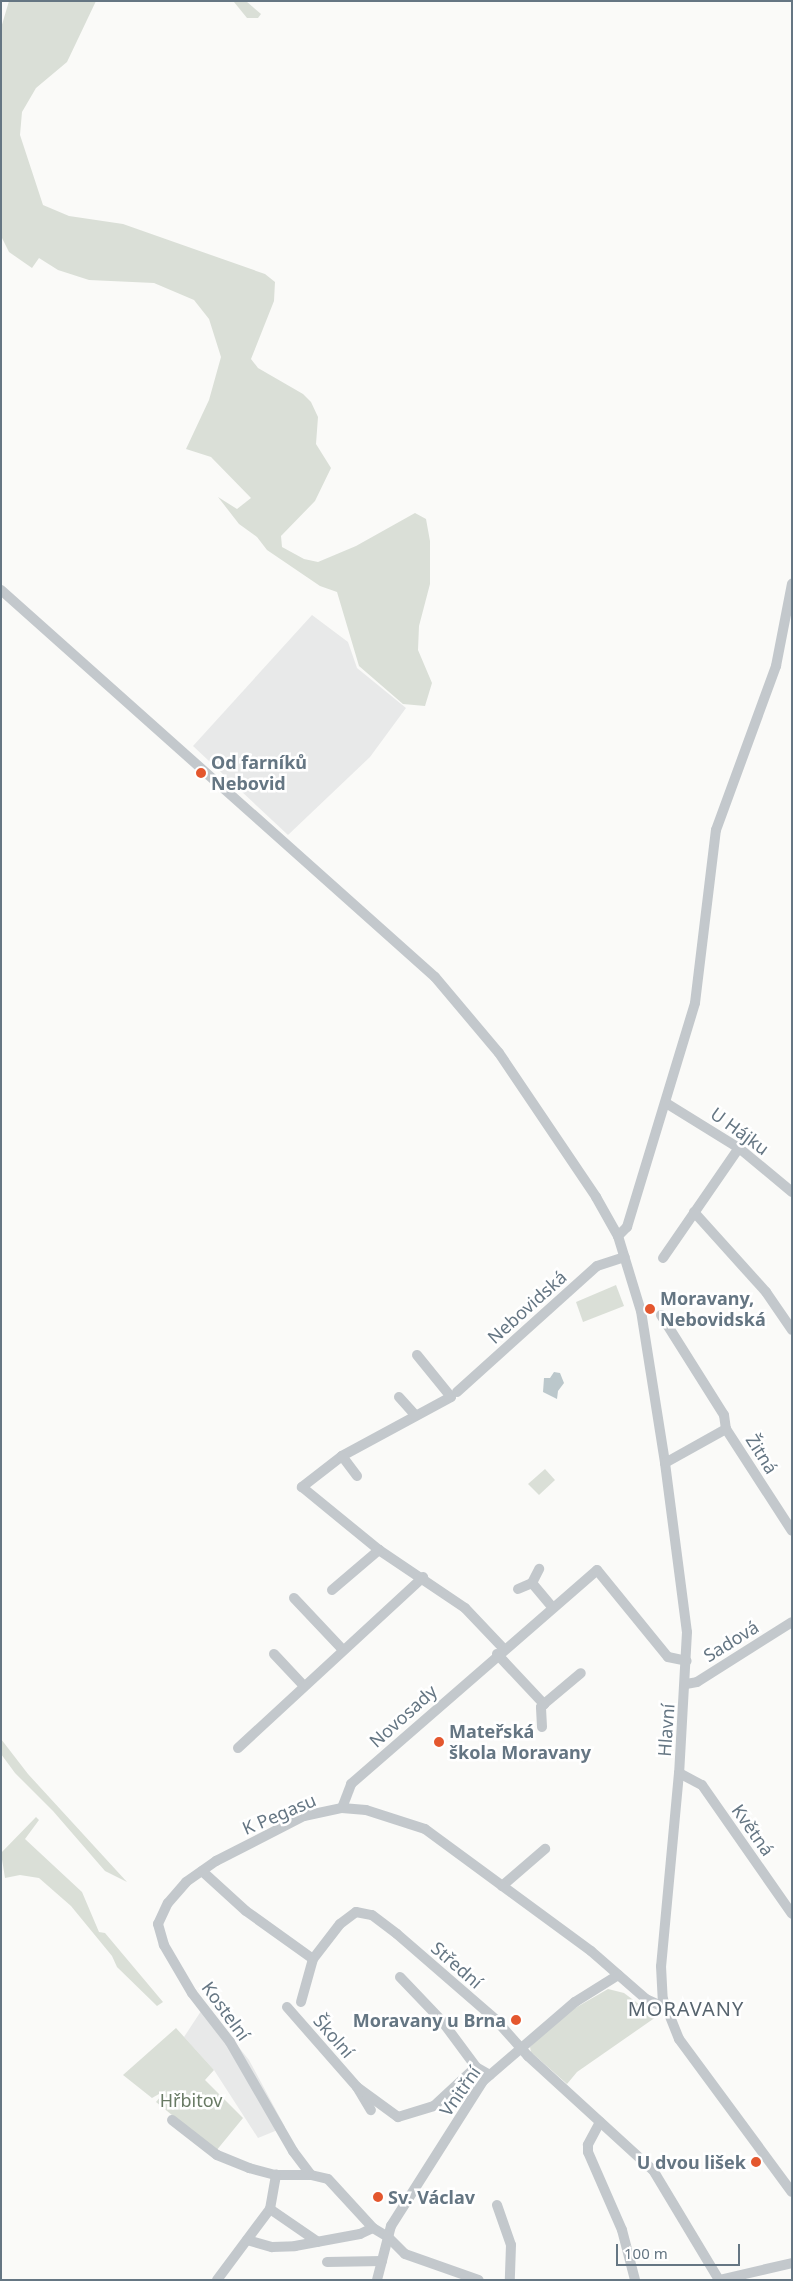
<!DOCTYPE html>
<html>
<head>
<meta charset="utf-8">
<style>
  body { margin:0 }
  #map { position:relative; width:793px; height:2281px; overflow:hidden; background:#fafaf8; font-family:"Noto Sans",sans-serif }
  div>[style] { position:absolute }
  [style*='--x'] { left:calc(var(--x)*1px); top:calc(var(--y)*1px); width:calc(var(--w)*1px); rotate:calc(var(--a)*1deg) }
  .built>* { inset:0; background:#e8e9e9 }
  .green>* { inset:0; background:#dadfd7 }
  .water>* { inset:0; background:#bbc7cb }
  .minor>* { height:10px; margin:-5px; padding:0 5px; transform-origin:5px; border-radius:5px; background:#c3c8cc }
  .dots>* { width:14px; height:14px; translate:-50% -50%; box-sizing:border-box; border:2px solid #fff; border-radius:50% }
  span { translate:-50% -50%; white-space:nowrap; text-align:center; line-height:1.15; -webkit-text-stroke:5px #fff; paint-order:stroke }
  .poi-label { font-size:18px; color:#657683; font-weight:700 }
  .left { translate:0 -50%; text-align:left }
  .right { translate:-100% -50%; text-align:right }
  .street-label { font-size:18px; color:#657683 }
  .park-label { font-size:18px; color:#687a64 }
  .quarter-label { font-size:20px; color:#57646e; letter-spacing:1px }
  .frame { position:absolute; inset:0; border:2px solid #657683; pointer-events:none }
  .scale { position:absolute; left:616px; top:2244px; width:124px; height:22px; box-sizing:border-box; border:2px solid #657683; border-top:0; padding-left:6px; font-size:15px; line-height:18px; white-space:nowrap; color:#657683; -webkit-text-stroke:4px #fff; paint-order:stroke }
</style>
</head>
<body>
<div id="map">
  <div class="built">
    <i style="clip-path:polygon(312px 615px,348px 642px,357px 668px,406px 708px,370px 757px,288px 835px,193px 746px)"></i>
    <i style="clip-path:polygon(205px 2005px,249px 2060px,285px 2127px,258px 2138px,214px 2070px,184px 2037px)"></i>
  </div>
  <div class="green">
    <i style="clip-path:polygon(9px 1px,96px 1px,67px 62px,36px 88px,22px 112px,20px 135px,43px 205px,69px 216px,123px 224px,265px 274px,275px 282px,274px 301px,251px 359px,258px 368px,303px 394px,311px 402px,318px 417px,316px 444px,331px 468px,315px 501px,281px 536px,282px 547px,304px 559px,318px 562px,356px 546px,415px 513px,426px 519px,430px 541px,430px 584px,419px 626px,418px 650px,432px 683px,425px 706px,403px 704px,359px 666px,337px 592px,320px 586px,267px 550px,257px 537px,239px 524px,218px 497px,237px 509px,251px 498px,211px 457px,186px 449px,209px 400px,221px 357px,209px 319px,194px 300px,154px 283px,89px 280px,58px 270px,39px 258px,32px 268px,9px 252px,1px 236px,1px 28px)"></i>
    <i style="clip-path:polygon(246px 1px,261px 14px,258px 18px,247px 18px,234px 2px)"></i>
    <i style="clip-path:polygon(616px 1285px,624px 1306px,583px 1322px,576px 1302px)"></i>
    <i style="clip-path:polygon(545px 1469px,555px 1480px,539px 1495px,528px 1484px)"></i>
    <i style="clip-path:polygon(1px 1739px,28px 1774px,127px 1882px,105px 1871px,53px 1811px,15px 1773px,1px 1754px)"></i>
    <i style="clip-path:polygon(36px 1817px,39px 1820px,25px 1839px,82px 1892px,99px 1932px,105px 1933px,163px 2002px,157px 2006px,117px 1967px,112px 1956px,71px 1906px,39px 1878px,20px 1875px,5px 1878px,1px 1853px)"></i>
    <i style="clip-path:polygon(608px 1989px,624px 1993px,656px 2017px,577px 2072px,567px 2084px,531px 2052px,530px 2047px,563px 2015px)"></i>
    <i style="clip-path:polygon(176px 2028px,214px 2070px,205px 2080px,243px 2118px,216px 2151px,156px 2102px,166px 2090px,152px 2098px,123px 2075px)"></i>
  </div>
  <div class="water">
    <i style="clip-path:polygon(554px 1372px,560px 1373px,564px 1383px,558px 1391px,557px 1399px,543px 1392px,544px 1378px,550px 1378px)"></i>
  </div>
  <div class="minor">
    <i style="--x:1;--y:590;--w:581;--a:41.72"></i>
    <i style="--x:435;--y:977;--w:99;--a:49.9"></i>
    <i style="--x:499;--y:1053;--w:174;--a:56"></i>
    <i style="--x:596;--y:1197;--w:45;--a:60.6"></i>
    <i style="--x:618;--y:1236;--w:78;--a:73"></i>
    <i style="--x:641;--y:1311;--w:154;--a:81"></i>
    <i style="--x:665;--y:1463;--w:170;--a:82.6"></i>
    <i style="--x:687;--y:1632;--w:141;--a:93.2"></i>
    <i style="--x:679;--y:1773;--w:194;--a:95.3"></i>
    <i style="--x:661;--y:1966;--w:33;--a:87"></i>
    <i style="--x:663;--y:1999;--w:43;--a:68.2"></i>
    <i style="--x:679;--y:2039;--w:190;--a:53.6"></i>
    <i style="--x:666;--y:1103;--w:86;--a:31.7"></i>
    <i style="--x:739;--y:1148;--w:69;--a:39.7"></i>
    <i style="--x:694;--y:1212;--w:108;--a:48"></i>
    <i style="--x:766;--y:1292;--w:46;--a:55.6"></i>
    <i style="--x:618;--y:1236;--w:13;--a:-45"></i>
    <i style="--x:627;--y:1227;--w:234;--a:-73.1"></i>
    <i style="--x:695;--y:1003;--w:174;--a:-83.1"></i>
    <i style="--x:716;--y:830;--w:175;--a:-69.9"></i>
    <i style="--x:776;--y:666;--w:84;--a:-79"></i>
    <i style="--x:663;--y:1258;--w:134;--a:-55.4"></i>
    <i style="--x:661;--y:1315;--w:118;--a:57.8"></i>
    <i style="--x:724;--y:1415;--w:14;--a:82"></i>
    <i style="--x:417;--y:1355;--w:54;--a:51"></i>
    <i style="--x:451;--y:1397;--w:124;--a:151.6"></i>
    <i style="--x:342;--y:1456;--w:51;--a:142.2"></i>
    <i style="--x:302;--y:1487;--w:99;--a:39.3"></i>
    <i style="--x:379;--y:1550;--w:104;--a:34"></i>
    <i style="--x:465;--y:1608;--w:55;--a:46.5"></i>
    <i style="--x:457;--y:1392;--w:188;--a:-42"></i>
    <i style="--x:597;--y:1266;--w:29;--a:-18"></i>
    <i style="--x:399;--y:1397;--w:25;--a:48"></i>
    <i style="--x:342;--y:1456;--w:25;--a:53"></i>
    <i style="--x:665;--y:1463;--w:70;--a:-29.1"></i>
    <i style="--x:726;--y:1429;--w:121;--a:57.1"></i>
    <i style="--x:532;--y:1583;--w:16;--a:-63"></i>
    <i style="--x:518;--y:1589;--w:15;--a:-23"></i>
    <i style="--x:532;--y:1583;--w:30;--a:50"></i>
    <i style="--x:332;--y:1590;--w:62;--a:-40.4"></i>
    <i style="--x:294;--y:1598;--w:71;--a:46.7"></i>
    <i style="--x:274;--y:1654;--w:44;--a:46.8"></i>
    <i style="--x:497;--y:1654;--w:69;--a:46.8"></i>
    <i style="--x:544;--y:1704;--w:48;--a:-40"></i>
    <i style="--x:686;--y:1684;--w:11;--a:-10"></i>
    <i style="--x:697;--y:1682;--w:112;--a:-32.3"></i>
    <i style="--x:542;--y:1727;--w:20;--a:-93"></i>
    <i style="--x:541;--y:1707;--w:4;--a:-45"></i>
    <i style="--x:238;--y:1748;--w:252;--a:-42.7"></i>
    <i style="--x:679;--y:1773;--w:26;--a:28"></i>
    <i style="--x:702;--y:1785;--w:157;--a:55.1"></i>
    <i style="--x:342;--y:1808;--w:26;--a:-69"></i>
    <i style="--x:351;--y:1784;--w:326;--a:-41"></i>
    <i style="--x:597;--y:1570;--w:112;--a:50.8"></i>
    <i style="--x:668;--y:1657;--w:19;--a:12"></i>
    <i style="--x:202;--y:1871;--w:59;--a:42.3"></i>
    <i style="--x:246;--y:1911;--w:82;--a:35.6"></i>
    <i style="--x:313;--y:1959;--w:44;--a:-52.4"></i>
    <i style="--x:340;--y:1924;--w:20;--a:-37"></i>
    <i style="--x:356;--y:1912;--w:16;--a:11"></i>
    <i style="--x:372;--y:1915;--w:31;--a:37"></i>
    <i style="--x:397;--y:1934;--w:130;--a:40.9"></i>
    <i style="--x:495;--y:2019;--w:50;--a:48.3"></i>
    <i style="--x:528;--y:2056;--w:169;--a:42.4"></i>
    <i style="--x:653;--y:2170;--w:128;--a:59"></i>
    <i style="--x:502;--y:1886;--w:57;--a:-40.7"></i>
    <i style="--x:400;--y:1977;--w:61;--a:46.3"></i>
    <i style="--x:442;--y:2021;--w:57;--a:53.5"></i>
    <i style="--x:301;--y:2002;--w:45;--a:-74.4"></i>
    <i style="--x:287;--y:2007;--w:106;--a:48.8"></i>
    <i style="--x:357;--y:2087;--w:27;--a:59"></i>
    <i style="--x:357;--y:2087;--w:51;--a:36.2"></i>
    <i style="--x:398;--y:2117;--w:38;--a:-17"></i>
    <i style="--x:434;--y:2106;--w:57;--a:-42.9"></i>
    <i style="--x:476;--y:2067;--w:16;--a:30"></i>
    <i style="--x:172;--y:2120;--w:57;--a:37.9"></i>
    <i style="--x:217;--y:2155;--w:35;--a:22"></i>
    <i style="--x:249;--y:2168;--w:28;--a:15"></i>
    <i style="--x:276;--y:2175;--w:35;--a:0"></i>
    <i style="--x:311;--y:2175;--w:17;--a:13"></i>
    <i style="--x:328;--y:2179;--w:67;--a:47.4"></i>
    <i style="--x:373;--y:2228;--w:17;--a:31"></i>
    <i style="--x:388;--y:2237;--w:24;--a:45"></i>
    <i style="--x:405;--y:2254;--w:78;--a:19.4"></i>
    <i style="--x:600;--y:2122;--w:26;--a:118"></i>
    <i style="--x:588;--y:2145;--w:7;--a:90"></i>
    <i style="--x:588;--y:2152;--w:85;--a:66.4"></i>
    <i style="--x:622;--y:2230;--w:52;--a:75.4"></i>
    <i style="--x:311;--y:2175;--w:30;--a:-127"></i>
    <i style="--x:293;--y:2151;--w:126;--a:-120"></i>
    <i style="--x:230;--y:2042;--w:62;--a:-127.8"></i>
    <i style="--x:192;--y:1993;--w:56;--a:-120.3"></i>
    <i style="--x:164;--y:1945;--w:22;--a:-106"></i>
    <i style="--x:158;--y:1924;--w:23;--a:-65"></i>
    <i style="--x:168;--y:1903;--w:28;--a:-49"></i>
    <i style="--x:186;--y:1882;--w:37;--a:-35"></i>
    <i style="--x:216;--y:1861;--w:99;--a:-27.1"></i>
    <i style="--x:304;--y:1816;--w:39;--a:-12"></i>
    <i style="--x:342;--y:1808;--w:24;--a:5"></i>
    <i style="--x:366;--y:1810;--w:62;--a:17.9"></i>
    <i style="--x:425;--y:1829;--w:206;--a:36.3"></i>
    <i style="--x:591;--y:1951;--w:73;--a:41.1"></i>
    <i style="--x:646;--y:1999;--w:21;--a:25"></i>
    <i style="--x:497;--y:2205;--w:42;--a:70.7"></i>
    <i style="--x:511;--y:2245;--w:35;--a:92"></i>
    <i style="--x:270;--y:2209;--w:58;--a:34.5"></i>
    <i style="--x:247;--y:2240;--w:26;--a:16"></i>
    <i style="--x:272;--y:2247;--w:23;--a:-2"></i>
    <i style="--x:295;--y:2246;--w:66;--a:-10.5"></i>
    <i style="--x:360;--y:2234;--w:14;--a:-25"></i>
    <i style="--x:327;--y:2262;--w:55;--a:-1"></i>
    <i style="--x:217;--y:2280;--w:89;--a:-53.3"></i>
    <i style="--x:270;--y:2209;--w:35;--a:-80"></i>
    <i style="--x:377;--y:2280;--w:56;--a:-75.5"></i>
    <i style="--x:391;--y:2226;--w:172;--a:-57.6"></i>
    <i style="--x:483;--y:2081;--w:121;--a:-40.7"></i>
    <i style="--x:575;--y:2002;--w:51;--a:-32.1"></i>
    <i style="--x:719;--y:2280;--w:75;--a:-13.1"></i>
  </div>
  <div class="dots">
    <i style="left:201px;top:773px;background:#e4572e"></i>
    <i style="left:650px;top:1309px;background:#e4572e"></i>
    <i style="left:439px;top:1742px;background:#e4572e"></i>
    <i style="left:516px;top:2020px;background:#e4572e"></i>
    <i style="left:756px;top:2162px;background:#e4572e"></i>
    <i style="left:378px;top:2197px;background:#e4572e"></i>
  </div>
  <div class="poi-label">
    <span class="left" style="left:211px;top:773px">Od farníků<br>Nebovid</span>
    <span class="left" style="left:660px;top:1309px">Moravany,<br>Nebovidská</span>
    <span class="left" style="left:449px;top:1742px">Mateřská<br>škola Moravany</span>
    <span class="right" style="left:506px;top:2020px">Moravany u Brna</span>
    <span class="right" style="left:746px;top:2162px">U dvou lišek</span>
    <span class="left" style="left:388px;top:2197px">Sv. Václav</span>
  </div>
  <div class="street-label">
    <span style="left:740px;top:1131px;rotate:36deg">U Hájku</span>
    <span style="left:527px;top:1307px;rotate:-42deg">Nebovidská</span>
    <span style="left:762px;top:1454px;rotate:58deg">Žitná</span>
    <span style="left:731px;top:1641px;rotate:-32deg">Sadová</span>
    <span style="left:403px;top:1716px;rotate:-42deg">Novosady</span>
    <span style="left:666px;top:1730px;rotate:-86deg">Hlavní</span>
    <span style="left:279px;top:1814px;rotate:-23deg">K Pegasu</span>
    <span style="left:753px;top:1830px;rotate:55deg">Květná</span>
    <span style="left:457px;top:1965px;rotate:41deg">Střední</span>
    <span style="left:226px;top:2011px;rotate:54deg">Kostelní</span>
    <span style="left:334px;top:2036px;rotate:49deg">Školní</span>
    <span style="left:460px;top:2091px;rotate:-55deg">Vnitřní</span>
  </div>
  <div class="park-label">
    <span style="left:191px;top:2100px">Hřbitov</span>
  </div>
  <div class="quarter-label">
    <span style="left:686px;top:2008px">MORAVANY</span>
  </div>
  <div class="frame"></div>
  <div class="scale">100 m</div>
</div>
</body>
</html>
